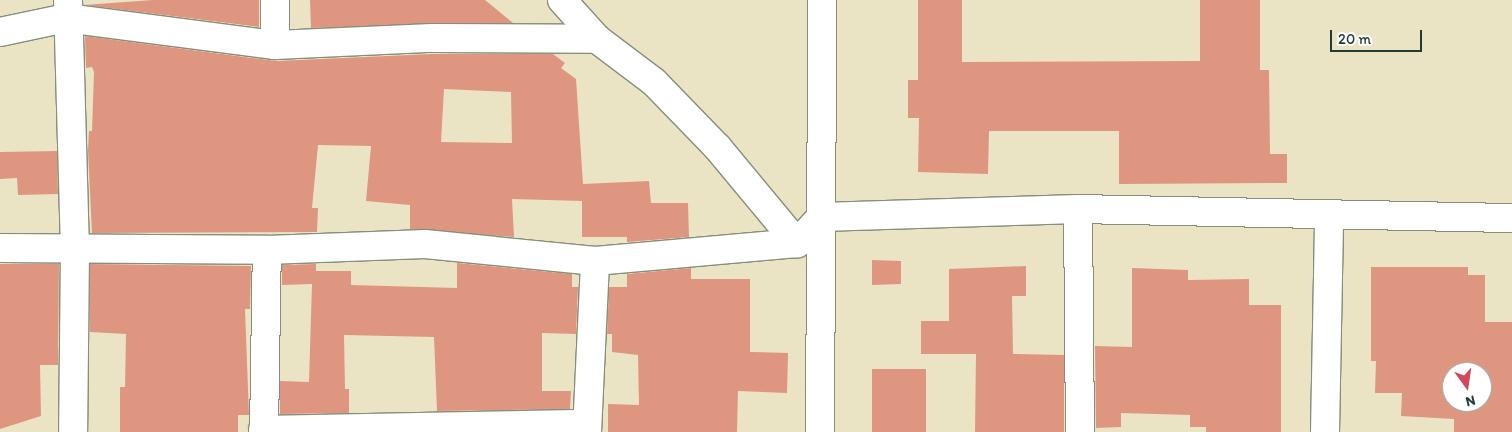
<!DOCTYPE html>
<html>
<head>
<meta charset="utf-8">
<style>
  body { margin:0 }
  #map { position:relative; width:1512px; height:432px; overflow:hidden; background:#eae4c4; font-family:Itim,sans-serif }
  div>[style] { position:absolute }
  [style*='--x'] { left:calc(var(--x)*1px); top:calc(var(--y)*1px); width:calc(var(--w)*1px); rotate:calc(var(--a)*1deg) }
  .building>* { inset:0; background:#de9680 }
  .roads { filter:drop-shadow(1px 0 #84907c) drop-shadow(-1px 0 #84907c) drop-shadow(0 1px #84907c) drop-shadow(0 -1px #84907c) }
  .minor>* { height:28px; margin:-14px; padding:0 14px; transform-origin:14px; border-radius:14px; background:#fff }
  span { translate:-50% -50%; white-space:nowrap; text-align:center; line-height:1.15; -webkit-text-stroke:4.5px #fff; paint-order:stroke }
  .north { position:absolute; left:1442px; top:362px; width:50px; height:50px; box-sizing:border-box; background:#fff; border:1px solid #a5b1ae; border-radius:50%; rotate:166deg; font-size:14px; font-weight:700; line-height:20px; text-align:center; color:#1f3d34 }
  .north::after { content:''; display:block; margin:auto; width:18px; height:22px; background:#d1495b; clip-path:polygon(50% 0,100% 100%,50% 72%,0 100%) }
  .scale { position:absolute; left:1330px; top:30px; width:92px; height:22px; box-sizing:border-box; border:2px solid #1f3d34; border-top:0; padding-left:6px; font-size:15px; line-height:18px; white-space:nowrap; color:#1f3d34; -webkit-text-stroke:4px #fff; paint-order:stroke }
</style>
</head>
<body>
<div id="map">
  <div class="building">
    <i style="clip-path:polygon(153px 0,259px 0,259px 27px,84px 5px)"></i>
    <i style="clip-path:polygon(310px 0,485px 0,513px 23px,311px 28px)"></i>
    <i style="clip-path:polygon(918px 0,962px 0,962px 62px,1200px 61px,1200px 0,1260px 0,1260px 70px,1269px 70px,1270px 154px,1287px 154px,1287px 183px,1119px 184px,1119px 131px,989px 131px,988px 174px,918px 172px,919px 118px,908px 118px,908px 80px,918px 80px)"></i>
    <i style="clip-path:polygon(evenodd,85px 36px,276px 61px,432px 54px,553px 54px,565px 63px,561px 68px,576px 79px,583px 184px,649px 181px,651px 203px,688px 203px,689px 237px,627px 242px,627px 237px,582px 237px,582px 201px,512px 199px,514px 237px,410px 229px,410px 205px,366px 201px,371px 146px,318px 145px,312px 208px,318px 208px,317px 232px,92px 233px,88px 150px,89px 131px,92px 131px,94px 72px,92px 67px,86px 68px,85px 36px,444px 89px,511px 92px,512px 143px,441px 142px,444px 89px)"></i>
    <i style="clip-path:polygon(57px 151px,58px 194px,18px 195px,17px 178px,0 179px,0 152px)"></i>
    <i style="clip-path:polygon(872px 260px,901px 261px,901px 284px,872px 285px)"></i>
    <i style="clip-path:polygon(457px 263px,572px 274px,572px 287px,578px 287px,576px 334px,542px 333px,542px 391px,571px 391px,570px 409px,437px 411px,434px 337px,344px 335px,345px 389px,349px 389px,349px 413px,280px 414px,280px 381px,309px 382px,312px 284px,282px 285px,282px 265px,316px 264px,316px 271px,351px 271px,351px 285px,457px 288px)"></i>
    <i style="clip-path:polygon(0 264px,59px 264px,58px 365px,40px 365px,41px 416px,0 429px)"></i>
    <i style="clip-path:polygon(90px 264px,251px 266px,250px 309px,245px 309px,249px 415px,238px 415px,238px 432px,120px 432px,120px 387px,125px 387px,126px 334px,90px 332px)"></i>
    <i style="clip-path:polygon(1026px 266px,1026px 296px,1012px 296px,1013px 354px,1064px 355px,1064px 432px,975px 432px,976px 354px,921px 354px,921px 321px,949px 321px,949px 269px)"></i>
    <i style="clip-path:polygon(evenodd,1371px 267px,1468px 267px,1468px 275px,1485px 275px,1485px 322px,1512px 322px,1512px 432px,1454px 432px,1454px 419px,1401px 416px,1402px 393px,1375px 393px,1376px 361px,1371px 361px,1371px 267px,1452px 372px,1482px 372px,1482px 402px,1452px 402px,1452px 372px)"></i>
    <i style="clip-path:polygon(691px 268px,691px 279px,750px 279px,750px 352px,788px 353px,787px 393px,738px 391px,737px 432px,608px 432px,608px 404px,639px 405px,638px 355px,612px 352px,612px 334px,607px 334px,609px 287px,627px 287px,627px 274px)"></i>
    <i style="clip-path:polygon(1132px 268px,1188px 270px,1188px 280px,1249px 279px,1249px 305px,1281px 305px,1281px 432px,1206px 432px,1206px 427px,1190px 427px,1190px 415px,1121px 413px,1121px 427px,1096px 428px,1095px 346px,1132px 347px)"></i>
    <i style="clip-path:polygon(872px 369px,926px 369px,926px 432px,872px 432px)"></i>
  </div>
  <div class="roads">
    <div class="minor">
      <i style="--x:68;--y:0;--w:250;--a:88.4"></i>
      <i style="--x:75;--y:250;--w:182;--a:90.6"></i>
      <i style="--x:562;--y:0;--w:52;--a:48.1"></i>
      <i style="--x:597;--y:39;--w:71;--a:37"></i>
      <i style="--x:654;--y:82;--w:92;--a:45.9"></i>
      <i style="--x:718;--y:148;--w:124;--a:50.3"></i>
      <i style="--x:0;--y:32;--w:67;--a:-12"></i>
      <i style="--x:66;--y:18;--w:211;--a:7.4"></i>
      <i style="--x:275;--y:45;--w:157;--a:-2.6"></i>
      <i style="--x:432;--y:38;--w:165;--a:0.3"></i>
      <i style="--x:275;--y:45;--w:45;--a:-90"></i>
      <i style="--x:1078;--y:209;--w:223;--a:89.5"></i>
      <i style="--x:0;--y:248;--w:267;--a:0.4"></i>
      <i style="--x:267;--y:250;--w:158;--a:-2.2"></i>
      <i style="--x:425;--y:244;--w:171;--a:5.7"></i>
      <i style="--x:595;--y:261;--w:203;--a:-5.1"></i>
      <i style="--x:797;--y:243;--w:35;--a:-47"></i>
      <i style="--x:821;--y:217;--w:257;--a:-1.8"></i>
      <i style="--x:1078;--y:209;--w:434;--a:1.2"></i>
      <i style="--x:263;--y:430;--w:324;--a:-1.1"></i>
      <i style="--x:264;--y:432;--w:182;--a:-89.1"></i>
      <i style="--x:587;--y:432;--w:171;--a:-87.3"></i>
      <i style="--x:820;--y:432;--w:432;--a:-89.7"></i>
      <i style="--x:1325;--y:432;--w:216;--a:-88.9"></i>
    </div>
  </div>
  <div class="north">N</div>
  <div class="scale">20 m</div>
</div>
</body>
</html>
